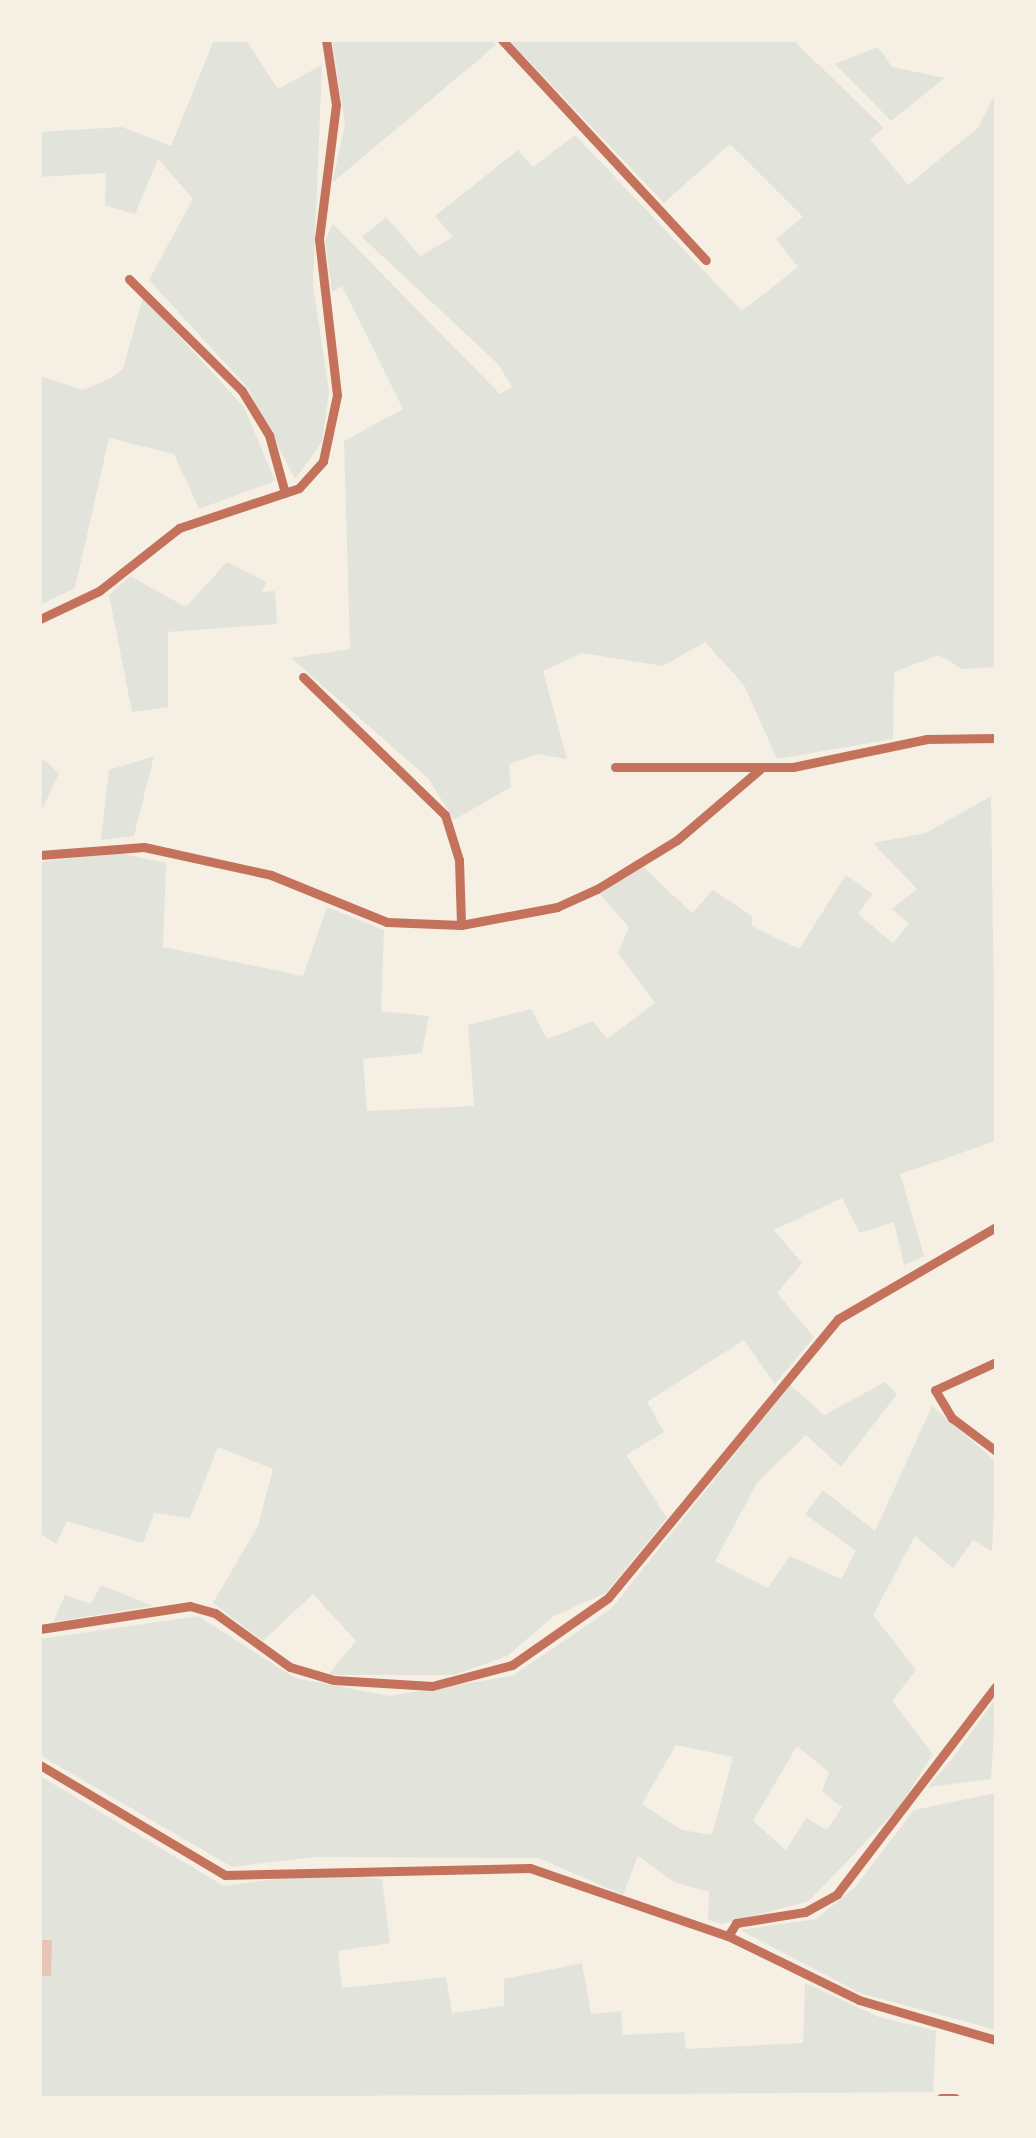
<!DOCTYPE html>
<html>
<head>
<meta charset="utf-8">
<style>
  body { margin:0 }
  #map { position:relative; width:1036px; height:2138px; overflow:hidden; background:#f6efe4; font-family:Barlow,sans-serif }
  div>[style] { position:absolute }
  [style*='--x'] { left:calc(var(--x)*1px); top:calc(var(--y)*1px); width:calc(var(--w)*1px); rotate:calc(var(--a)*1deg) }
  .green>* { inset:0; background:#e2e4dc }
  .building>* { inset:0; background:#e6c5b7 }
  .minor>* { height:9px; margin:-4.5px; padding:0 4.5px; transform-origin:4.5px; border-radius:4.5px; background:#c5725c }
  span { translate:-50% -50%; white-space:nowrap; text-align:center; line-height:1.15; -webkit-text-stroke:9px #f6efe4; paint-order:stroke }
  .frame { position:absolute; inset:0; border:42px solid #f6efe4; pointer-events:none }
</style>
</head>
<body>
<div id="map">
  <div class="green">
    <i style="clip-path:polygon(214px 40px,246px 40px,278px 89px,322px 65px,313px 285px,329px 392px,322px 442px,295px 479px,247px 387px,149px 280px,193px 199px,158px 159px,135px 214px,105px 205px,106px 173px,40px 177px,40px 132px,122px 127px,171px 146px)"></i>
    <i style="clip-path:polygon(332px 40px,491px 40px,496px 45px,332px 183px,345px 125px)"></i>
    <i style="clip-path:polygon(509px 40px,793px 40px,884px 128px,870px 139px,908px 185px,978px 128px,996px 92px,996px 667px,962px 669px,939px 655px,894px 672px,893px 739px,777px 759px,744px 685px,705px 642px,663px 666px,582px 653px,543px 671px,567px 759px,538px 754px,509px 764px,511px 787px,454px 820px,428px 778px,291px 658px,350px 649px,344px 441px,403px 409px,342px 286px,332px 292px,325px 241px,333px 224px,500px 394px,512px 387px,498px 364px,362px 237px,386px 217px,420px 256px,453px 237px,435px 216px,518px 150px,533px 167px,575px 135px,742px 311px,798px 267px,776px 239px,803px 217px,730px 144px,664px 203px)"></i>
    <i style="clip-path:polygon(878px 47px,892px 67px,945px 78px,891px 121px,835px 64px)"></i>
    <i style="clip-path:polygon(143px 297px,244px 407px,275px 481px,199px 509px,174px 454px,109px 438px,75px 588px,40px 605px,40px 376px,83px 390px,111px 378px,123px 369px)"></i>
    <i style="clip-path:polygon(227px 562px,267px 582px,261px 592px,275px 591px,277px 624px,168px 632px,168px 707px,132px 712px,109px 595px,130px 576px,186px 607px)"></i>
    <i style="clip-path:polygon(154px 756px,134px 836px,101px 840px,109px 770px)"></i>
    <i style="clip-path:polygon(40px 757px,59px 773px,40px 814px)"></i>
    <i style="clip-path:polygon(991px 796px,996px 1141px,900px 1174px,924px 1256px,904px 1265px,894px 1222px,860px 1233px,842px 1198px,774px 1230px,802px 1263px,777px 1293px,814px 1337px,775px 1384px,744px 1340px,647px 1402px,664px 1432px,626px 1455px,667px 1518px,606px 1593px,554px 1616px,507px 1656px,454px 1675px,328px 1675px,356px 1641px,313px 1594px,263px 1641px,213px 1603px,258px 1526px,273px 1469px,218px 1447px,190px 1518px,154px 1513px,143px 1543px,67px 1521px,56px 1544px,40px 1533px,40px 862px,114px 852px,166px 863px,163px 947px,303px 976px,327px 907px,384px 930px,381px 1011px,429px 1016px,422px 1053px,363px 1059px,367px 1111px,474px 1106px,468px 1025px,531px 1009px,547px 1039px,593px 1021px,607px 1039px,655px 1003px,618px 953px,629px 927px,600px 894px,640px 864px,692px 913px,713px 890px,752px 916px,752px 926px,799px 949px,846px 875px,873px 894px,858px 914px,893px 943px,909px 923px,892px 909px,917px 889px,873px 843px,926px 833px)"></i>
    <i style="clip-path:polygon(evenodd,885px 1382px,897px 1394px,841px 1467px,806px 1435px,757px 1483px,715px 1561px,768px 1588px,790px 1556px,841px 1579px,856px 1551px,805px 1514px,823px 1490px,875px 1531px,932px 1406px,996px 1462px,992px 1551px,973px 1540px,953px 1568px,915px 1536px,873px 1615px,916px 1670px,892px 1701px,933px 1754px,900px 1806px,809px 1901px,722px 1924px,708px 1920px,709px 1892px,674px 1882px,638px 1856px,623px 1895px,539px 1858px,314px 1857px,232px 1867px,40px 1755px,40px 1639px,198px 1616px,295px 1678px,389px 1696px,512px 1676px,611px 1609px,790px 1385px,824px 1415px,885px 1382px,676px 1745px,733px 1757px,712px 1835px,682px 1830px,642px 1804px,676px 1745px,885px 1382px,797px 1746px,829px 1772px,822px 1792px,842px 1807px,827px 1830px,806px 1818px,786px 1850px,753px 1821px,797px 1746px)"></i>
    <i style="clip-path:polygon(101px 1585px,153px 1606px,53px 1622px,65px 1595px,91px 1604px)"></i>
    <i style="clip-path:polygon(996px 1698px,991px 1779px,928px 1787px,952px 1759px)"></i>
    <i style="clip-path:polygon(40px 1776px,224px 1886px,321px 1873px,382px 1879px,390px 1943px,338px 1951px,342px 1988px,446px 1977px,452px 2013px,504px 2006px,504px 1979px,582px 1963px,591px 2014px,621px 2011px,623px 2035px,684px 2032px,686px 2049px,803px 2043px,805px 1983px,879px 2017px,936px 2031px,933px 2092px,40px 2098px)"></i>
    <i style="clip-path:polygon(996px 1793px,996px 2030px,860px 1993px,740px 1930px,816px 1919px,855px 1887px,914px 1810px)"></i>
  </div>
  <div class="building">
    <i style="clip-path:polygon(40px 1940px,52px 1940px,51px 1976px,40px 1976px)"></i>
  </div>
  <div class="minor">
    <i style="--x:502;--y:40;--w:300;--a:47.2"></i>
    <i style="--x:129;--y:279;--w:159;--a:44.7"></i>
    <i style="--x:242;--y:391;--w:52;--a:58.5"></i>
    <i style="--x:269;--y:435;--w:60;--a:74.6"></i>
    <i style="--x:40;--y:619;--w:65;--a:-25.4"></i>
    <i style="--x:99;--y:591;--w:102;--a:-38.2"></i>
    <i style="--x:179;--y:528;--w:126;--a:-18.4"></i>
    <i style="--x:299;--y:488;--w:36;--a:-48"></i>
    <i style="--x:323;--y:461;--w:67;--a:-78"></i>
    <i style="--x:337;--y:395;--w:157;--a:-96.6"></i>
    <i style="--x:319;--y:239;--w:135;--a:-82.8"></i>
    <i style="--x:336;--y:105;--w:66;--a:-98.7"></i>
    <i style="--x:303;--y:677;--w:198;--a:44.2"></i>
    <i style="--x:445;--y:815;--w:47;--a:72.7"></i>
    <i style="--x:459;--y:860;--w:65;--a:88.2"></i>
    <i style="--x:615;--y:767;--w:178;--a:0"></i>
    <i style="--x:793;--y:767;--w:137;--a:-11.8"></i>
    <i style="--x:927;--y:739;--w:69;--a:-0.8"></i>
    <i style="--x:40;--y:855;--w:104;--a:-4.4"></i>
    <i style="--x:144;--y:847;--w:130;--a:12.4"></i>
    <i style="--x:271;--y:875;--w:125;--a:22.1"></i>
    <i style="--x:387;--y:922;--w:74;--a:2.3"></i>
    <i style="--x:461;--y:925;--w:98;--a:-10.6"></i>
    <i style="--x:557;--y:907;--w:44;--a:-24.2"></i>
    <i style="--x:597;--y:889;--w:94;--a:-31.5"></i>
    <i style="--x:677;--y:840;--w:109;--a:-40.5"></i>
    <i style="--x:996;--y:1362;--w:67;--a:155.3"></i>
    <i style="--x:935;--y:1390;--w:33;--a:59"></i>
    <i style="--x:952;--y:1418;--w:55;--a:36.9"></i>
    <i style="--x:40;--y:1629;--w:152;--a:-8.7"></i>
    <i style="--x:190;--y:1606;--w:26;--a:16"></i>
    <i style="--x:215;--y:1613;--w:92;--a:35.8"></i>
    <i style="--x:290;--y:1667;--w:46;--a:16.5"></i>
    <i style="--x:334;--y:1680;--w:98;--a:3.5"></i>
    <i style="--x:432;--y:1686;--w:83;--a:-14.7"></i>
    <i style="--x:512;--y:1665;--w:117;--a:-34.9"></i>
    <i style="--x:608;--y:1598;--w:362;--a:-50.5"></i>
    <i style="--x:838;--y:1319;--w:183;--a:-30.2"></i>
    <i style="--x:40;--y:1765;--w:215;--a:30.7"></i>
    <i style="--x:225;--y:1875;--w:305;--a:-1.3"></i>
    <i style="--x:530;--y:1868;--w:209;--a:19"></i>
    <i style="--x:728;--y:1936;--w:146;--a:26"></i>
    <i style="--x:859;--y:2000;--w:143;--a:16.3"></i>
    <i style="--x:728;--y:1936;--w:15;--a:-58"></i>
    <i style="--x:736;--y:1923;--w:70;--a:-9.1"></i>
    <i style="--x:805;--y:1912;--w:37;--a:-29"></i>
    <i style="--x:837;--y:1894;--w:262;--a:-52.6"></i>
    <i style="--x:941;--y:2098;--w:14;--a:0"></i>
  </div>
  <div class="frame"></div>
</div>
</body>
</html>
